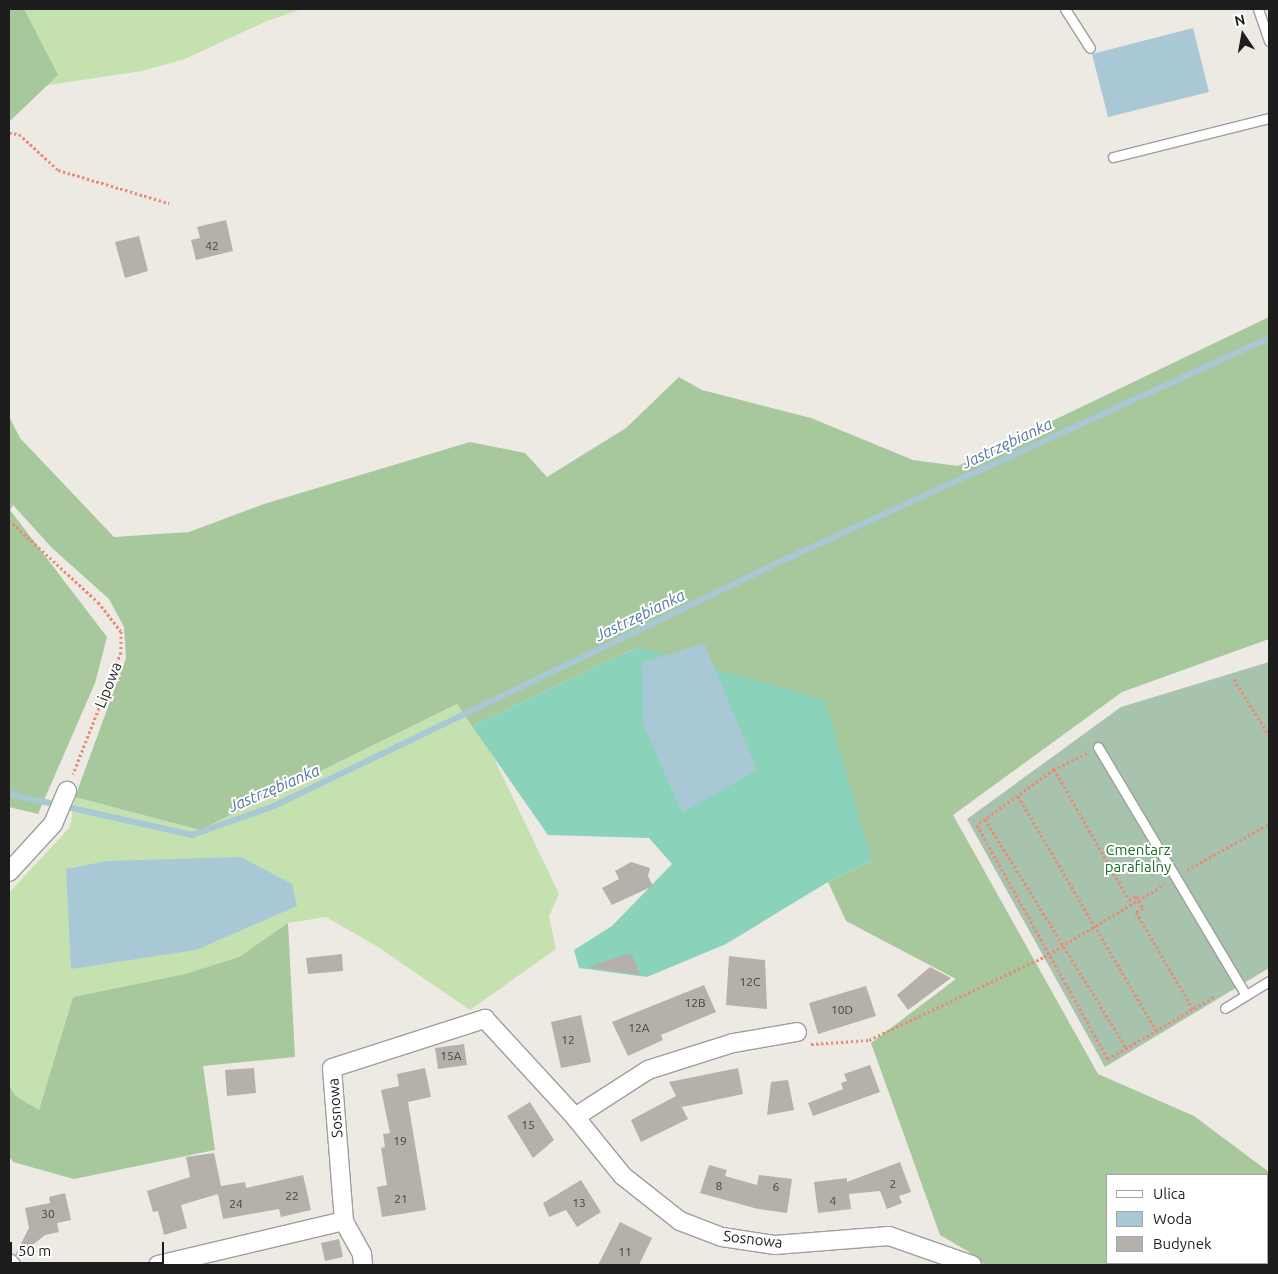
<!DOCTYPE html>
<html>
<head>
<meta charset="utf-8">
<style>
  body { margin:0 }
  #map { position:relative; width:1278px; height:1274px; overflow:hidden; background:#edeae4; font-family:Ubuntu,sans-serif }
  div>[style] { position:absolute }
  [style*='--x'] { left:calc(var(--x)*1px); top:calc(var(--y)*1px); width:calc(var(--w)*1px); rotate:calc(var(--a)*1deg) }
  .grass>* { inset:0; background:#c5e1af }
  .forest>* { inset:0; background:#a7c79d }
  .cemetery>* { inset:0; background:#a8c3ad }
  .pitch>* { inset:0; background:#8bd2bb }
  .water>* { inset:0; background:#a9c8d5 }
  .stream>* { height:6px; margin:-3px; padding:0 3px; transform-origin:3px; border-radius:3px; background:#a9c8d5 }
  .building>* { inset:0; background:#b5b0aa }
  .path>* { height:3px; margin-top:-1.5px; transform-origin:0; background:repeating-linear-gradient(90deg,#e88b79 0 2.5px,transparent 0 5px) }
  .roads { filter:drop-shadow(1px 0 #9e9e9e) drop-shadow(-1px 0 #9e9e9e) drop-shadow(0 1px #9e9e9e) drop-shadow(0 -1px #9e9e9e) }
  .lane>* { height:9px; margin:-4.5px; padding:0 4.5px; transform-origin:4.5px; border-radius:4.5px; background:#fff }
  .street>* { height:18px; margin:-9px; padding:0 9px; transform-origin:9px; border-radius:9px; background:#fff }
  span { translate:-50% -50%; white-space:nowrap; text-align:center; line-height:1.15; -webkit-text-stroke:4px #fff; paint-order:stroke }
  .number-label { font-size:12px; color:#434240 }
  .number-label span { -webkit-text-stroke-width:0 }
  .street-label { font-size:15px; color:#1d1d1d }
  .park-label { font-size:15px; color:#196d25 }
  .water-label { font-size:16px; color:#5576a0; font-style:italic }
  .frame { position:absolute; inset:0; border:10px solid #1d1d1d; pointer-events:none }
  .legend { position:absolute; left:1106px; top:1174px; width:162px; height:90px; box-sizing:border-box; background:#fff; border:1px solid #a5a5a5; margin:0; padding:6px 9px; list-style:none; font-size:15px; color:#1d1d1d }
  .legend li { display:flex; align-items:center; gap:10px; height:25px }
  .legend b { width:25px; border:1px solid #a5a5a5 }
  .north { position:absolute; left:1218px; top:10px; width:50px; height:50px; -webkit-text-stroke:4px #fff; paint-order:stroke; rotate:348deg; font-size:14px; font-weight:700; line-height:20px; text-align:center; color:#1d1d1d }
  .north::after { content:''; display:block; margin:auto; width:18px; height:22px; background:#1d1d1d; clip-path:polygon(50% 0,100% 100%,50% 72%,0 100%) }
  .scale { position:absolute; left:10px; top:1242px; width:154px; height:22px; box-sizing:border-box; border:2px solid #1d1d1d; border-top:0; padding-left:6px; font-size:15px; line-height:18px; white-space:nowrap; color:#1d1d1d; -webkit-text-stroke:4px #fff; paint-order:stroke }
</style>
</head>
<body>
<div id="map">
  <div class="grass">
    <i style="clip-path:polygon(15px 9px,302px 9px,267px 21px,185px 59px,142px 71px,29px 88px)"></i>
    <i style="clip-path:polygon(459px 703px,493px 756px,559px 894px,549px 916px,556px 949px,470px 1010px,378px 947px,326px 917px,288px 923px,239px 957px,185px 974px,73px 997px,39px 1110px,16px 1096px,9px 1086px,9px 893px,70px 827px,75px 797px,200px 830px)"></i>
  </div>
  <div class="forest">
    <i style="clip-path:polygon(9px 9px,24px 9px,58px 75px,9px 122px)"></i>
    <i style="clip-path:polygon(evenodd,1269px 317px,1269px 639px,1122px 692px,953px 815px,1098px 1074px,1194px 1116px,1269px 1172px,1269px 1265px,985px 1265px,969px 1252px,940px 1235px,871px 1043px,956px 979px,846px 921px,828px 882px,872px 861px,638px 647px,472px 726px,457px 704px,200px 830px,75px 797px,126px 658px,124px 627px,109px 599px,52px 548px,13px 505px,10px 510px,107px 637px,95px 683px,38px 814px,9px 807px,9px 416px,20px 438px,114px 537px,189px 532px,264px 504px,470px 442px,525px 453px,547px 477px,626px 428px,679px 377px,702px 390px,811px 418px,913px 460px,958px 466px,1269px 317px,1107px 1175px,1267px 1175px,1267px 1263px,1107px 1263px,1107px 1175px)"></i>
    <i style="clip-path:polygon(288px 923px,295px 1057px,203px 1066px,215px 1150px,74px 1179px,13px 1162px,9px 1156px,9px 1086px,16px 1096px,39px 1110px,73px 997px,185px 974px,239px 957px)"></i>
  </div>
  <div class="cemetery">
    <i style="clip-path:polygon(1269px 662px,1269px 968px,1105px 1067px,967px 819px,1121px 707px)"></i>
  </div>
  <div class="pitch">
    <i style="clip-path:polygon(638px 647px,825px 700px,872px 861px,828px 882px,726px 944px,647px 977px,579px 968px,574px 950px,612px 926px,672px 864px,649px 838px,548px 835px,472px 726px)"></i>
  </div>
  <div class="water">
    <i style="clip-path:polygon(1193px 28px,1209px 92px,1108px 117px,1092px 54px)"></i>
    <i style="clip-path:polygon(704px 643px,757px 770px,682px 813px,643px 724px,642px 663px)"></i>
    <i style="clip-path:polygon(241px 857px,292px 884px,297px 906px,196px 950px,71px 969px,66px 869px,107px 861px)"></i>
  </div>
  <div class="stream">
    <i style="--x:9;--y:794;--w:188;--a:12.6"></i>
    <i style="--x:192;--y:835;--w:87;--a:-19.5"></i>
    <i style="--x:274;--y:806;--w:571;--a:-25.76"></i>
    <i style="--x:788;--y:558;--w:529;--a:-24.58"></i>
  </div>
  <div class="building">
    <i style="clip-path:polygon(226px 220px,233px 251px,196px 260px,191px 240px,200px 238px,197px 227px)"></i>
    <i style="clip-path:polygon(139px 236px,148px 271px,125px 278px,115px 242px)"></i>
    <i style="clip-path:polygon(631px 862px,650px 868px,648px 876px,653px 886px,612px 905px,602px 888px,619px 879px,615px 871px)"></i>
    <i style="clip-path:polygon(631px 953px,640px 975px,588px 967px)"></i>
    <i style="clip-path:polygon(342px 954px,343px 971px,308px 974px,306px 958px)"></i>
    <i style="clip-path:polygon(729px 956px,765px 960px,767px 1009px,726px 1005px)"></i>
    <i style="clip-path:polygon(930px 967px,951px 978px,908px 1010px,897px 995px)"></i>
    <i style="clip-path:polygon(704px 985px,716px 1012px,661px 1035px,663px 1040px,628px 1056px,612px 1022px)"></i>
    <i style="clip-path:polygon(866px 986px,876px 1016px,818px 1034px,809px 1003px)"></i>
    <i style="clip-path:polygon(581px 1015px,591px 1062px,561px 1068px,551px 1022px)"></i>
    <i style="clip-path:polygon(464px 1044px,467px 1065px,438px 1069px,435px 1048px)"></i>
    <i style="clip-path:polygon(870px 1065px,880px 1092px,813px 1116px,808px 1103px,843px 1089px,841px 1083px,847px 1081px,844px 1074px)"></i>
    <i style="clip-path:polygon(254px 1068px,256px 1093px,227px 1096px,225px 1070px)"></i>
    <i style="clip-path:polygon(425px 1068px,431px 1097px,408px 1102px,426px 1210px,382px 1217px,377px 1187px,387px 1185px,381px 1148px,385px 1147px,383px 1134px,390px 1133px,381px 1090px,399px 1086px,397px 1074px)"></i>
    <i style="clip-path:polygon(738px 1068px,743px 1094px,682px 1107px,679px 1102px,688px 1119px,641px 1142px,631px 1120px,676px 1096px,669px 1082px)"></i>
    <i style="clip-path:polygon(788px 1080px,794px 1110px,767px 1115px,771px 1082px)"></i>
    <i style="clip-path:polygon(530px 1102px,554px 1140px,533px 1158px,507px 1116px)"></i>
    <i style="clip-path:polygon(214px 1153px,221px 1186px,245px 1182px,246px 1188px,303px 1175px,311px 1210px,281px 1217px,279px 1209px,223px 1219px,218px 1194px,181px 1205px,187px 1228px,164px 1235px,158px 1211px,153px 1212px,147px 1191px,190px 1177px,186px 1157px)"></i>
    <i style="clip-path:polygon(900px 1162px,911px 1192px,899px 1196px,902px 1203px,887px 1209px,880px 1191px,849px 1194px,851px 1209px,818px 1213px,814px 1182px,847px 1178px,847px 1182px)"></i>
    <i style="clip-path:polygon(709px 1165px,727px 1170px,725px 1176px,757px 1185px,759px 1175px,792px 1179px,787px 1213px,758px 1209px,700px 1193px)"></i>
    <i style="clip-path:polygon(581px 1180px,601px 1212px,577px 1227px,566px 1210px,549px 1217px,543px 1203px)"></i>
    <i style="clip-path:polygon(65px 1193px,71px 1220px,57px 1223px,59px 1232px,45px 1235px,18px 1257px,15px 1255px,29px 1228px,25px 1208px,50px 1203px,49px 1197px)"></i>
    <i style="clip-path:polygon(620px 1222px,652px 1238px,639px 1265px,598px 1265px)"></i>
    <i style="clip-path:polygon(339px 1239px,343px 1257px,325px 1261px,321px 1243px)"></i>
  </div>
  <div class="path">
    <i style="--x:9;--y:133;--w:10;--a:6"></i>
    <i style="--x:19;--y:134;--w:53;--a:42.7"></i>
    <i style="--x:58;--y:170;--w:116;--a:16.6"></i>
    <i style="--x:9;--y:520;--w:121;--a:42.7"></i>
    <i style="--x:98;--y:602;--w:37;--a:52"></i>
    <i style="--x:121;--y:631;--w:21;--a:90"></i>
    <i style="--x:121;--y:652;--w:131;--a:111.5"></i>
    <i style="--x:1234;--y:679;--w:67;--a:58.4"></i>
    <i style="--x:1087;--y:753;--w:37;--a:154"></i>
    <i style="--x:1054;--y:769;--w:95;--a:144"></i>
    <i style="--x:977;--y:825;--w:268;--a:60.8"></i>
    <i style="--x:1108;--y:1059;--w:124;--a:-30.5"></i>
    <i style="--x:1054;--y:769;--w:151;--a:60.2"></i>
    <i style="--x:1129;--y:900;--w:8;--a:-30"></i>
    <i style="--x:1136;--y:896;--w:14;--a:60"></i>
    <i style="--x:1143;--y:908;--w:8;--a:150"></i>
    <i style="--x:1136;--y:912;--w:113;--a:59.6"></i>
    <i style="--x:1018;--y:796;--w:274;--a:59.5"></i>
    <i style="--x:985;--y:819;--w:270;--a:58.3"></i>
    <i style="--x:1187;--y:870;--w:94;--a:-29.3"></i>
    <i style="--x:811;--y:1044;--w:58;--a:-3.9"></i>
    <i style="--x:869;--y:1040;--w:194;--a:-25.4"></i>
    <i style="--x:1044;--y:957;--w:141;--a:-31.1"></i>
  </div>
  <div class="roads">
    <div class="lane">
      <i style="--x:1065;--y:9;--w:46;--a:57.3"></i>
      <i style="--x:1258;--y:9;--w:34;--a:71"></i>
      <i style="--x:1113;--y:157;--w:161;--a:-14"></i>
      <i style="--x:1098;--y:747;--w:289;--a:59.2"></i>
      <i style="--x:1225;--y:1008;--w:52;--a:-31.5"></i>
    </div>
    <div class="street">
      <i style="--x:9;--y:872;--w:65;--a:-47.5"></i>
      <i style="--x:53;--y:824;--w:36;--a:-67"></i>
      <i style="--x:797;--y:1032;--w:65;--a:170.2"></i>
      <i style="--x:733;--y:1043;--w:89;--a:162.4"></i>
      <i style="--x:648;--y:1070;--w:87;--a:147.2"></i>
      <i style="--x:575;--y:1117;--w:76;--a:50.9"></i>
      <i style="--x:623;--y:1176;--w:73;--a:38.3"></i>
      <i style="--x:680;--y:1221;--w:45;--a:20.9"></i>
      <i style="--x:722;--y:1237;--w:54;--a:8.6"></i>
      <i style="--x:775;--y:1245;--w:114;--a:-4.5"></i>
      <i style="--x:889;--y:1236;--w:88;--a:19.3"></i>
      <i style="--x:9;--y:1263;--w:3;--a:45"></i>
      <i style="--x:158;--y:1265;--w:191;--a:-13.3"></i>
      <i style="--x:363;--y:1265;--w:11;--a:-95"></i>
      <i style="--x:362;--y:1254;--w:38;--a:-119"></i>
      <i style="--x:344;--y:1221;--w:153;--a:-94.5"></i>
      <i style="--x:332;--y:1068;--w:161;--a:-17.8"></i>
      <i style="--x:485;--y:1019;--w:133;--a:47.4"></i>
    </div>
  </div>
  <div class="number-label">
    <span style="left:212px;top:246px">42</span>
    <span style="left:750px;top:982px">12C</span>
    <span style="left:695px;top:1003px">12B</span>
    <span style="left:842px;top:1010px">10D</span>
    <span style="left:639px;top:1028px">12A</span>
    <span style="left:568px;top:1040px">12</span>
    <span style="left:451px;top:1056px">15A</span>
    <span style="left:528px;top:1125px">15</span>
    <span style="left:400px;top:1141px">19</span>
    <span style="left:893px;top:1184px">2</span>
    <span style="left:719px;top:1186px">8</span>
    <span style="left:776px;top:1187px">6</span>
    <span style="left:292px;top:1196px">22</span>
    <span style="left:401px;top:1199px">21</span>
    <span style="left:833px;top:1201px">4</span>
    <span style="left:579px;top:1203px">13</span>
    <span style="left:236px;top:1204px">24</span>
    <span style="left:48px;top:1214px">30</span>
    <span style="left:625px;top:1252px">11</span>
  </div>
  <div class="street-label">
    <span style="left:108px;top:685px;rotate:-68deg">Lipowa</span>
    <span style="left:335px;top:1108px;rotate:-94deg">Sosnowa</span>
    <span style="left:753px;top:1239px;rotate:7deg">Sosnowa</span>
  </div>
  <div class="park-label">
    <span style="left:1138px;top:858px">Cmentarz<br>parafialny</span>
  </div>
  <div class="water-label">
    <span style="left:1007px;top:443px;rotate:-25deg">Jastrzębianka</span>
    <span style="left:640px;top:615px;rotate:-26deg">Jastrzębianka</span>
    <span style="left:274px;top:788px;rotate:-23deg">Jastrzębianka</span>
  </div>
  <div class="frame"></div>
  <ul class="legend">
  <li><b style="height:6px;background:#fff"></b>Ulica</li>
  <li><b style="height:14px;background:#a9c8d5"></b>Woda</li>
  <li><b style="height:14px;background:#b5b0aa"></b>Budynek</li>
  </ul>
  <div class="north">N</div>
  <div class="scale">50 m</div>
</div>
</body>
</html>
